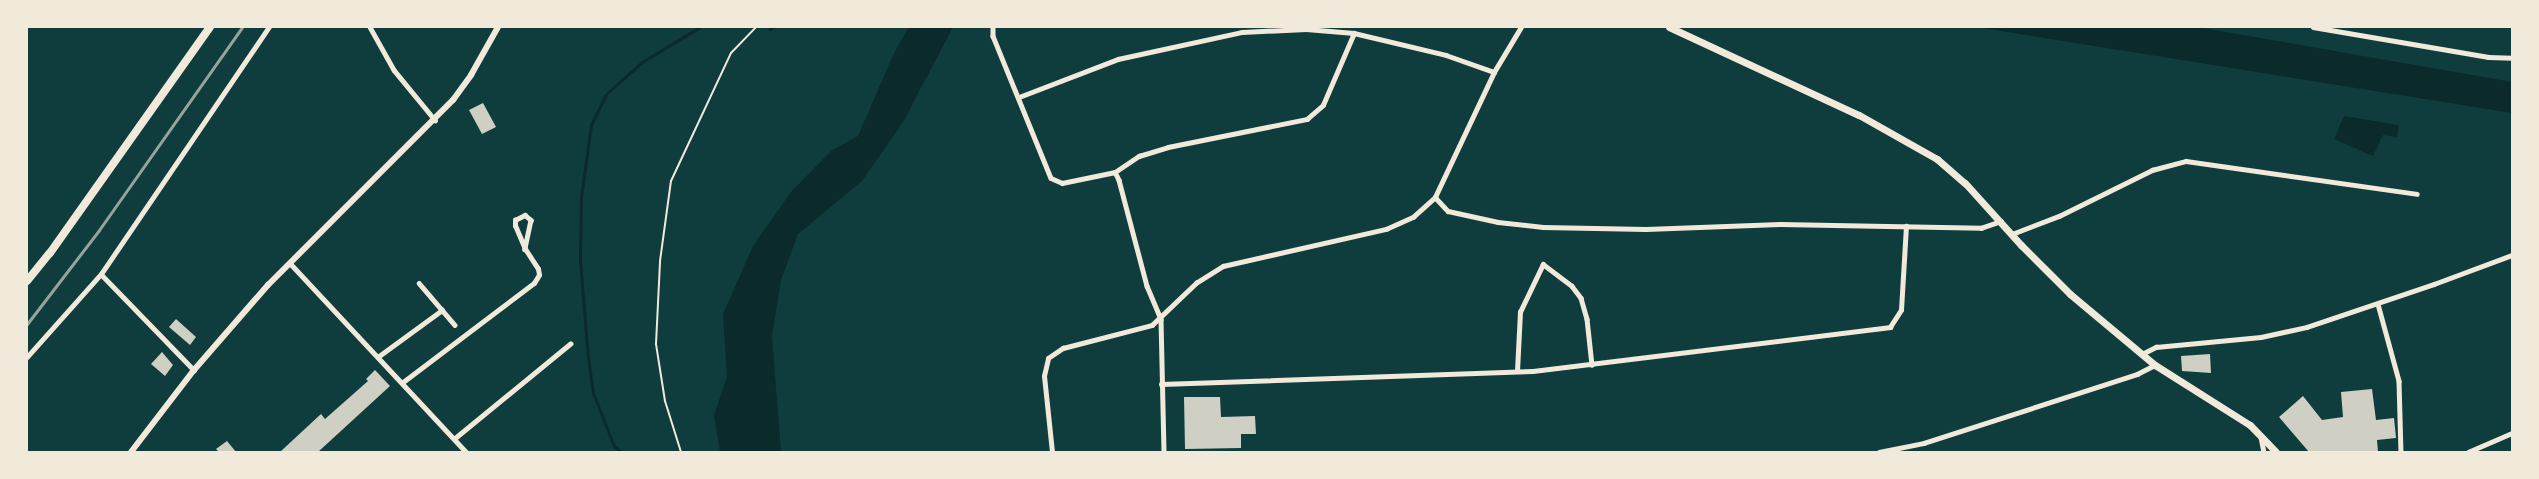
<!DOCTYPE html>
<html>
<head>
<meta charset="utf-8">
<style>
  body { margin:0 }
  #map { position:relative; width:2539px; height:479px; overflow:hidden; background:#0f3d3e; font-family:Barlow,sans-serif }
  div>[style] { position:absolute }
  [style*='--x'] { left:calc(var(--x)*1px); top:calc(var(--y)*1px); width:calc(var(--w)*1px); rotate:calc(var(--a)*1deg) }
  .water>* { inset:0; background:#0a2a2b }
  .stream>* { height:3px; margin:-1.5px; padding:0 1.5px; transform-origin:1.5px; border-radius:1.5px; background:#0a2a2b }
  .building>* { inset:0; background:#cfcfc3 }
  .path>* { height:2px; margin:-1px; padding:0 1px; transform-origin:1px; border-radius:1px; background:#f1e9da }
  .minor>* { height:4.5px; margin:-2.25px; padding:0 2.25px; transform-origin:2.25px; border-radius:2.25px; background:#f1e9da }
  .tertiary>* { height:6px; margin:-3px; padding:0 3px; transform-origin:3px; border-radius:3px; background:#f1e9da }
  .secondary>* { height:7px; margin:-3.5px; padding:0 3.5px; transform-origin:3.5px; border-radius:3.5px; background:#f1e9da }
  .primary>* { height:8px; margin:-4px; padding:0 4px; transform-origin:4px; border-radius:4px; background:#f1e9da }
  .rail>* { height:3px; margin:-1.5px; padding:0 1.5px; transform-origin:1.5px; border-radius:1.5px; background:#97a49c }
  span { translate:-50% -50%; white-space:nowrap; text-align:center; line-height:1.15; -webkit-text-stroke:6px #f1e9da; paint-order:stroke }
  .frame { position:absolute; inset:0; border:28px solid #f1e9da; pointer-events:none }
</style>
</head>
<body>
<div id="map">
  <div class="water">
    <i style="clip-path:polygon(909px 27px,953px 27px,903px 122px,862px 181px,798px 234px,781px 280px,772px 336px,781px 452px,720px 452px,714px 415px,727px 377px,723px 314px,753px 246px,791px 192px,832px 150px,858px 136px,894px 53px)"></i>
    <i style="clip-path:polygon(1976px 27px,2203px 28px,2512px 82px,2512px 113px)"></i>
    <i style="clip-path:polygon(2344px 116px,2399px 125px,2397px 137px,2383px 135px,2373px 156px,2334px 139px)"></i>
  </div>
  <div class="stream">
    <i style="--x:769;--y:27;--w:2;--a:63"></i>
    <i style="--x:770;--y:29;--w:4;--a:-27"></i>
    <i style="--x:621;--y:452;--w:9;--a:-139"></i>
    <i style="--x:614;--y:446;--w:57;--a:-111.6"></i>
    <i style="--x:593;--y:393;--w:34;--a:-98"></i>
    <i style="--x:588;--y:359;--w:100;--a:-94.6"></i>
    <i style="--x:580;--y:259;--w:62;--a:-89.1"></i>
    <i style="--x:581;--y:197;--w:73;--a:-82.1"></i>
    <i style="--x:591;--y:125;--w:34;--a:-64"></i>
    <i style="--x:606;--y:94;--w:48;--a:-41.6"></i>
    <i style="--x:642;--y:62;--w:68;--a:-31.1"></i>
  </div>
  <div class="building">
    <i style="clip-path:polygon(483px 103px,496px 127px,482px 134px,469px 110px)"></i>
    <i style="clip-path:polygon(176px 319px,196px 337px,190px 345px,169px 327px)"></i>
    <i style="clip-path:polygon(162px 352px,173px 365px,165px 376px,151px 364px)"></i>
    <i style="clip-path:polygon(2210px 354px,2211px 373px,2182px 371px,2181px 356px)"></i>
    <i style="clip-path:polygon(375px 370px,390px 386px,318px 452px,280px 452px,321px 414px,325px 419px,368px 381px,366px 379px)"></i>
    <i style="clip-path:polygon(2372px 389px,2376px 420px,2394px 418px,2396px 438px,2377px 440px,2378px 452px,2309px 452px,2279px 417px,2303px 396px,2322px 420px,2343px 417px,2341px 392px)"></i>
    <i style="clip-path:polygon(1184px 397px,1220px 397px,1221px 417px,1255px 416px,1256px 434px,1241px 434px,1241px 448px,1185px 449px)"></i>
    <i style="clip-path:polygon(227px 441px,236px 452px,219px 452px,216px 449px)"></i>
  </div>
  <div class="path">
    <i style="--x:681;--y:452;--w:53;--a:-107.4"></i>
    <i style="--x:665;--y:401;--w:58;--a:-99"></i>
    <i style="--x:656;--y:344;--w:83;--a:-87.2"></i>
    <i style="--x:660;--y:261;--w:81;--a:-82.2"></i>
    <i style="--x:671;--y:181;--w:141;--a:-64.9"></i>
    <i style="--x:731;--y:53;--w:36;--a:-46"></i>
  </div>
  <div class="minor">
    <i style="--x:370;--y:27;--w:49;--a:60.8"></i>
    <i style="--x:394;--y:70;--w:65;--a:50.6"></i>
    <i style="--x:993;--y:27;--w:9;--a:90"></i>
    <i style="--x:993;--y:36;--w:153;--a:67.8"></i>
    <i style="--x:1051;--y:178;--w:12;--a:24"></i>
    <i style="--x:1062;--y:183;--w:54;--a:-11.7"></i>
    <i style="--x:2313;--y:27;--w:178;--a:9.7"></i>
    <i style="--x:2488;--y:57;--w:24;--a:2"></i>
    <i style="--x:1019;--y:97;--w:106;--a:-21"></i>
    <i style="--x:1118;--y:59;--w:127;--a:-12.3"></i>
    <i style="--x:1242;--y:32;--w:64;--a:-2.7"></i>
    <i style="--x:1306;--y:29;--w:48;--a:4.8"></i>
    <i style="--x:1354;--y:33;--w:95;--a:13.4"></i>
    <i style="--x:1446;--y:55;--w:51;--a:19.5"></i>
    <i style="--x:1115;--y:172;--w:29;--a:-34"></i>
    <i style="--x:1139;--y:156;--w:30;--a:-17"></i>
    <i style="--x:1168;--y:147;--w:142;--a:-11.4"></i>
    <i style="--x:1307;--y:119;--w:21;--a:-41"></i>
    <i style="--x:1323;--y:105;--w:78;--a:-66.7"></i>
    <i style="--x:1115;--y:172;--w:9;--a:63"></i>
    <i style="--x:1119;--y:180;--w:110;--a:75.2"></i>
    <i style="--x:1147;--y:286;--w:36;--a:67"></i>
    <i style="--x:1161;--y:319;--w:133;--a:88.7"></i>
    <i style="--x:1435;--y:197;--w:19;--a:47"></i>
    <i style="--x:1448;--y:211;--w:51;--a:12.4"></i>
    <i style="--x:1498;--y:222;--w:45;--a:6.3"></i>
    <i style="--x:1543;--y:227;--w:103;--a:1.1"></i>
    <i style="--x:1646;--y:229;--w:134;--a:-2.1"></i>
    <i style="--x:1780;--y:224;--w:201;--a:1.1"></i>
    <i style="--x:1981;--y:228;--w:21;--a:-19"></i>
    <i style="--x:2012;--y:234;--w:50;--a:-21"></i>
    <i style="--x:2059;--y:216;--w:104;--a:-26.3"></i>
    <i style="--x:2152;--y:170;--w:35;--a:-15"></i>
    <i style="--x:2186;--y:161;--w:233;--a:8.1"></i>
    <i style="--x:290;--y:263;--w:258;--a:47"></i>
    <i style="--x:101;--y:274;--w:134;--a:45.9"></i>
    <i style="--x:419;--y:283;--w:55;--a:49.4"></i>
    <i style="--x:2378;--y:304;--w:80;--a:74.7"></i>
    <i style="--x:2399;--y:381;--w:71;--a:88.4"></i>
    <i style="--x:2142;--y:354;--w:16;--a:-27"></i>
    <i style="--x:2156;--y:347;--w:105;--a:-5.4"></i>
    <i style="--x:2261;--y:337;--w:47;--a:-12.3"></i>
    <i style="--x:2307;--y:327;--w:134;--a:-18.7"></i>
    <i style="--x:2434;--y:284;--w:83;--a:-20.4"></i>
    <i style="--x:379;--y:356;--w:78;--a:-36.1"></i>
    <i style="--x:27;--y:357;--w:111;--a:-48.3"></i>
    <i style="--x:101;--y:274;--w:299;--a:-55.8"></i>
    <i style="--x:1517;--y:371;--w:59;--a:-87.1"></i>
    <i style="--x:1520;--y:312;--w:53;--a:-64.4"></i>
    <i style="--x:1543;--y:264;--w:36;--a:37"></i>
    <i style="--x:1572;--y:286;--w:15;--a:53"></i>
    <i style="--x:1581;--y:298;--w:22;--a:74"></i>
    <i style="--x:1587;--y:319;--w:46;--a:83.8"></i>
    <i style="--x:403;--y:382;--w:164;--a:-37.1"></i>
    <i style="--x:534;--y:283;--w:9;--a:-58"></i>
    <i style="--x:539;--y:275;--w:6;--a:-99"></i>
    <i style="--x:538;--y:269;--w:24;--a:-123"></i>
    <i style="--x:525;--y:249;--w:25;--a:-113"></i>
    <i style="--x:515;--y:226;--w:6;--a:-90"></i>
    <i style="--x:515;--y:220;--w:11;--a:-27"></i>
    <i style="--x:525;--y:215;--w:8;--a:40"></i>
    <i style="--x:531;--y:220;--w:30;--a:102"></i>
    <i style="--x:1161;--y:384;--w:372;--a:-2"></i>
    <i style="--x:1533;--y:371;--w:360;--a:-7"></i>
    <i style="--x:1890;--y:327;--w:20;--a:-57"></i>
    <i style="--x:1901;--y:310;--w:84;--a:-86.6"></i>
    <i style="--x:2261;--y:437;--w:15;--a:79"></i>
    <i style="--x:455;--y:438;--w:149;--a:-39.3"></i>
    <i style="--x:1052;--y:452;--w:76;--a:-96"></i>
    <i style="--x:1044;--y:376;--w:18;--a:-77"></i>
    <i style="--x:1048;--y:358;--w:18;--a:-34"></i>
    <i style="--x:1063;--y:348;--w:92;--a:-14.5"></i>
    <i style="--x:1152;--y:325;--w:61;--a:-43.7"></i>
    <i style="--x:1196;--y:283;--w:32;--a:-32"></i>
    <i style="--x:1223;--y:266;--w:167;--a:-12.8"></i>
    <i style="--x:1386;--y:229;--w:30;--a:-24"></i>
    <i style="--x:1413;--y:217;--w:30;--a:-42"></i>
    <i style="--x:1435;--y:197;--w:138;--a:-64.7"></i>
    <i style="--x:1494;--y:72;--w:52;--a:-59"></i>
    <i style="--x:1879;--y:452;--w:46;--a:-11.3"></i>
    <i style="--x:1924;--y:443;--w:224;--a:-17.9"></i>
    <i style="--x:2137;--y:374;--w:20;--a:-27"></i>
    <i style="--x:2468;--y:452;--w:48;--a:-23.4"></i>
  </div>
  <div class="tertiary">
    <i style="--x:131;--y:452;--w:103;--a:-52.5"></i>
    <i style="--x:194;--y:370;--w:113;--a:-49"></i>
    <i style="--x:268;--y:285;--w:262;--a:-45"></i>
    <i style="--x:453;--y:100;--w:31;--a:-54"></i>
    <i style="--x:471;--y:75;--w:55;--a:-60.6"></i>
  </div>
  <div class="secondary">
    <i style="--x:1669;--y:27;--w:209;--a:24.9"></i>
    <i style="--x:1859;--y:115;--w:90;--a:29.4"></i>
    <i style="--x:1937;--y:159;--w:37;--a:41"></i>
    <i style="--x:1965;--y:183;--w:84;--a:47.9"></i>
    <i style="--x:2021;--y:245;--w:69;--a:45"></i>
    <i style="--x:2070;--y:294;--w:111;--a:39.9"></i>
    <i style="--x:2155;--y:365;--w:112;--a:32.3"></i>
    <i style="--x:2250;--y:425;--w:37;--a:46"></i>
  </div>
  <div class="primary">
    <i style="--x:27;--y:281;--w:36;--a:-51"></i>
    <i style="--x:50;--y:253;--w:277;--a:-54.7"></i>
  </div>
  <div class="rail">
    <i style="--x:27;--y:324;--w:118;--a:-52.5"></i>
    <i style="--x:99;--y:230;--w:248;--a:-54.8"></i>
  </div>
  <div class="frame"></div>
</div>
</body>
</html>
